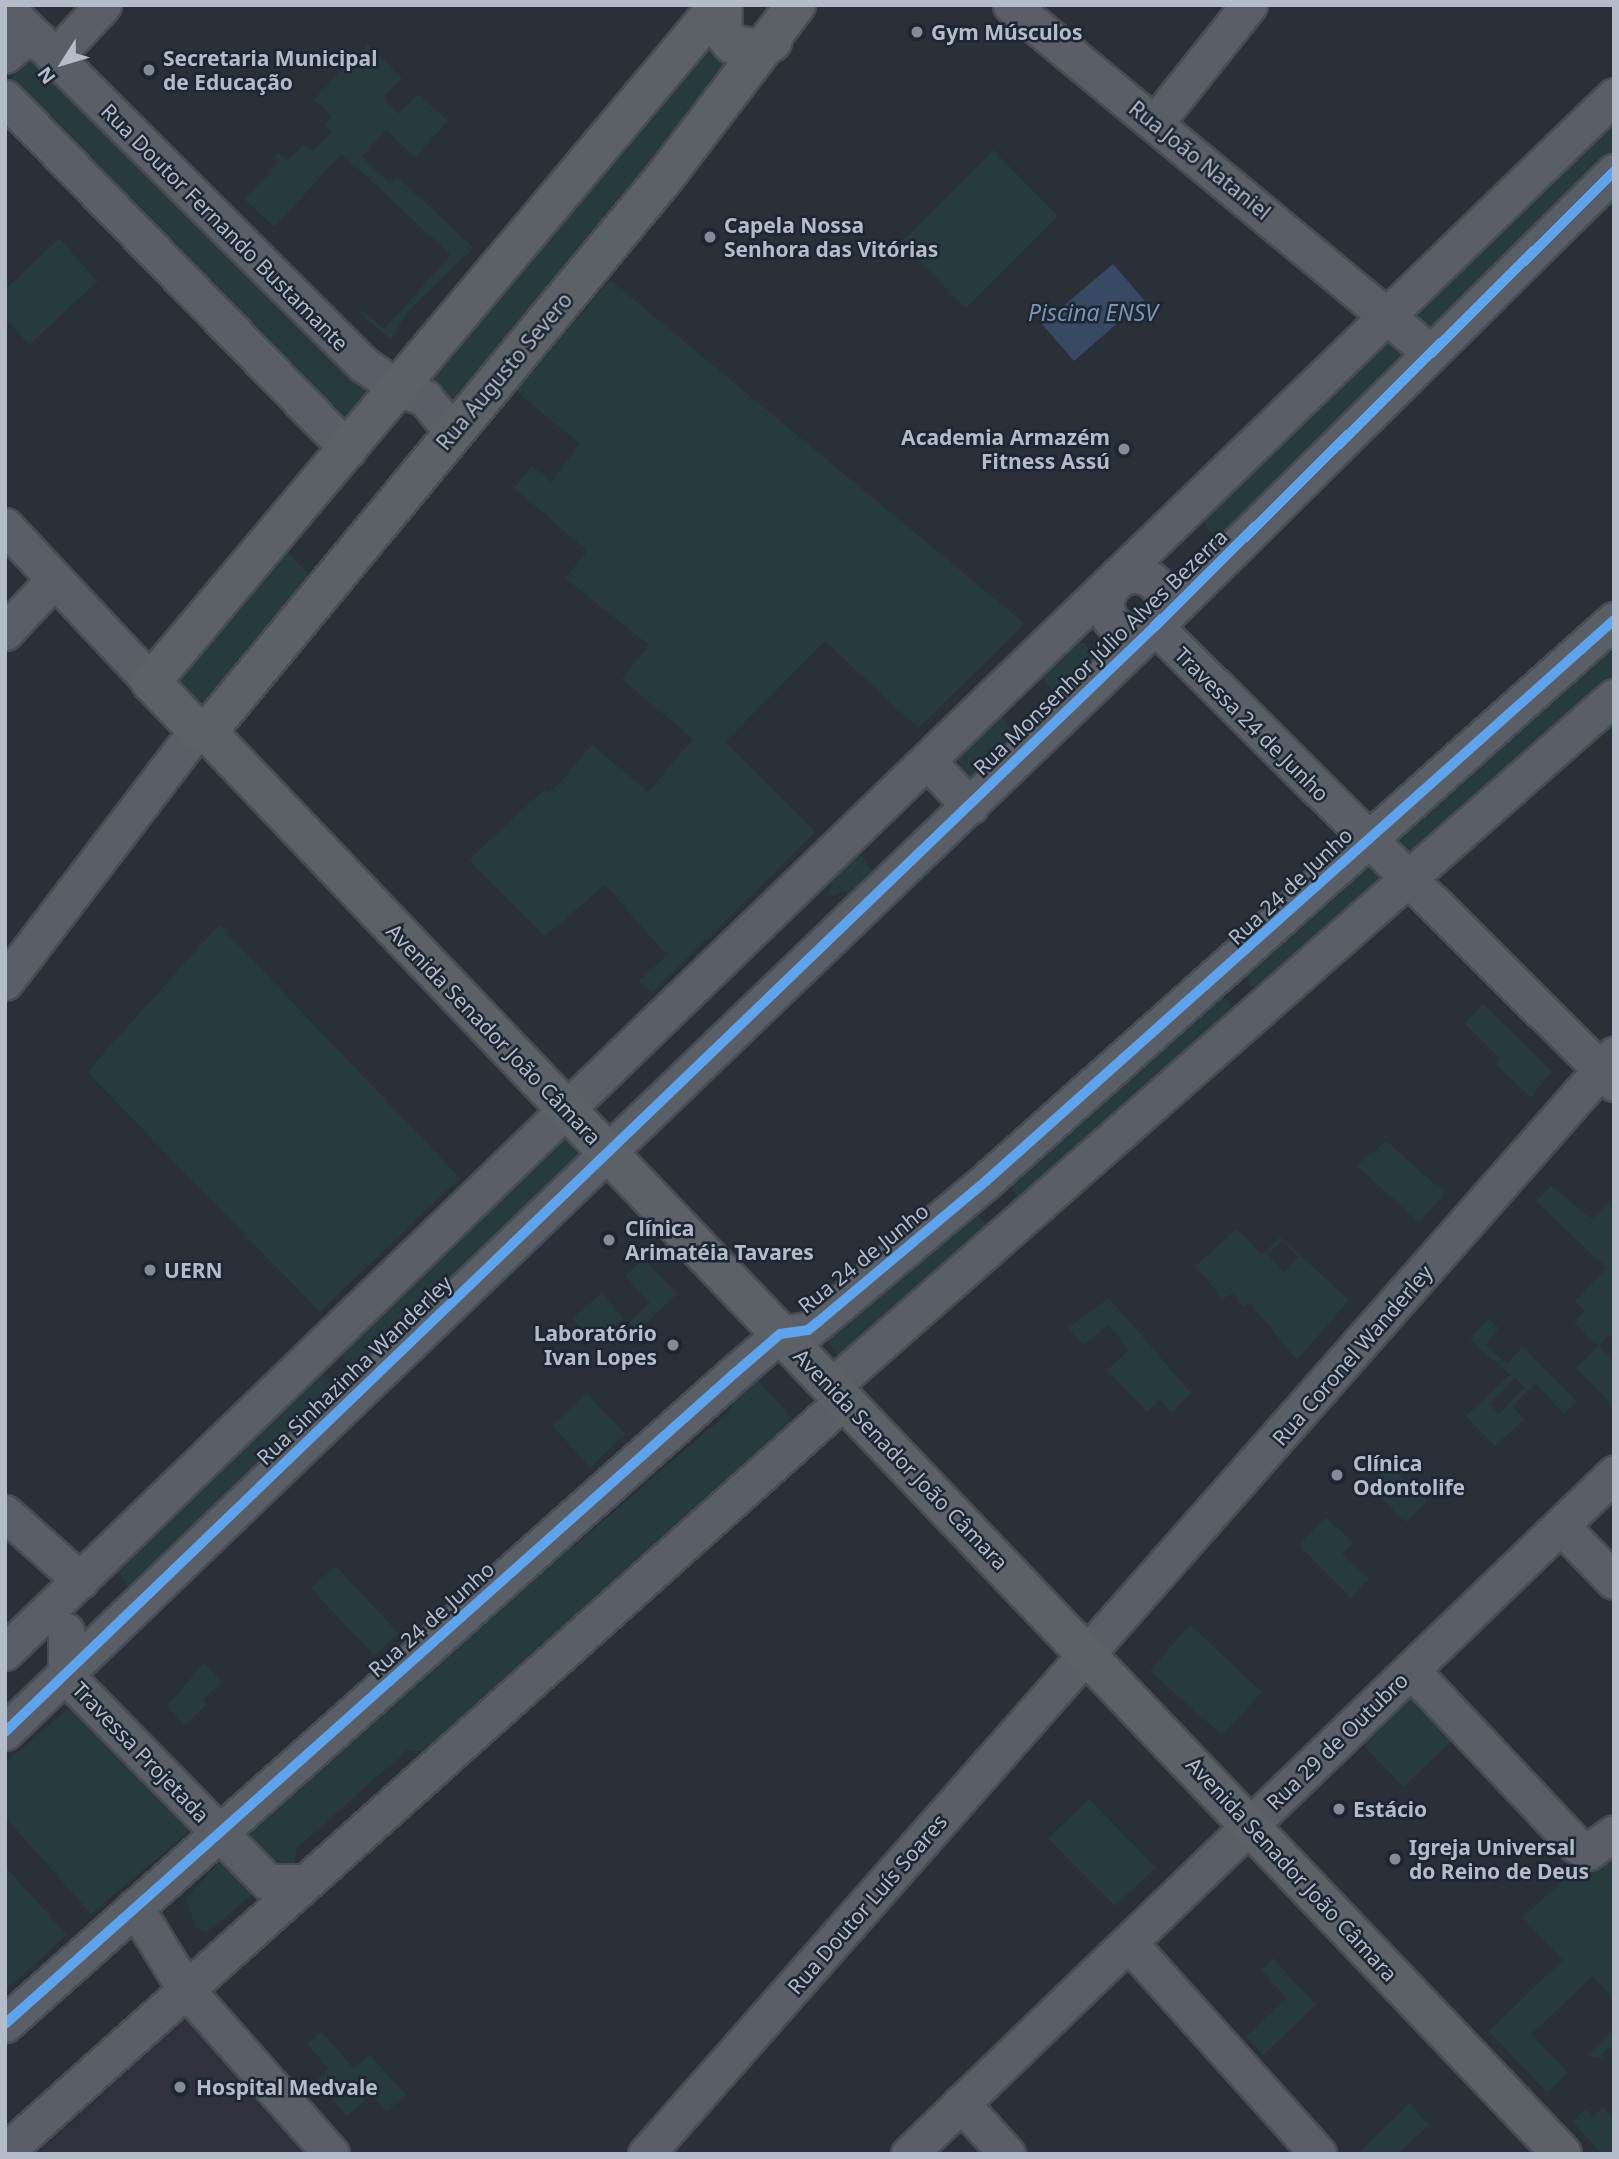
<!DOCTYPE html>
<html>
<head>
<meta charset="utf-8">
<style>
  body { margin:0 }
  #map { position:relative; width:1619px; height:2159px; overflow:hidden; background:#2a3038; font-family:"Noto Sans",sans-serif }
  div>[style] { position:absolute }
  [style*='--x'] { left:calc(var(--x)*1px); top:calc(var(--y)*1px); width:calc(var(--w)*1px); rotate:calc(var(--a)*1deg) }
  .medical>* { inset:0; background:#31303e }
  .green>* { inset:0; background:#273a3e }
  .water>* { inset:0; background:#384963 }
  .roads { filter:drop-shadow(2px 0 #484c53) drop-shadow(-2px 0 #484c53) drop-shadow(0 2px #484c53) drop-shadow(0 -2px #484c53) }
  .minor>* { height:35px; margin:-17.5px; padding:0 17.5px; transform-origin:17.5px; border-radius:17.5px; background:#5a5e66 }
  .minor>.ring { margin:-17.5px; padding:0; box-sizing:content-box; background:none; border:35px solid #5a5e66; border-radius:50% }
  .major>* { height:38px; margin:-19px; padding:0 19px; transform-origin:19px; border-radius:19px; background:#5c6168 }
  .cycleway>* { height:10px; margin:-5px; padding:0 5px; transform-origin:5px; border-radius:5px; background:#60a3ed }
  .dots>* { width:19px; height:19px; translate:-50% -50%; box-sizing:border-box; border:4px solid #1d2633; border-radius:50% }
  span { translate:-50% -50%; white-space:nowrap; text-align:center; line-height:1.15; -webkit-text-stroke:5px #1d2633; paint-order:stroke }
  .poi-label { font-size:21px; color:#b4bcc9; font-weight:700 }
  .left { translate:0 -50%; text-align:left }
  .right { translate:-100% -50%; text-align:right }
  .street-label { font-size:21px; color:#b4bcc9 }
  .water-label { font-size:23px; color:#7c92b1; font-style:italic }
  .frame { position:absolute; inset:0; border:7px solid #b4bcc9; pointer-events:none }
  .north { position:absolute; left:28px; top:28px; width:70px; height:70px; -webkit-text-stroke:5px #1d2633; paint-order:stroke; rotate:233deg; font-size:19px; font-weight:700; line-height:28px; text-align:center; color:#b4bcc9 }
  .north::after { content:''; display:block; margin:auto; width:24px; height:32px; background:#b4bcc9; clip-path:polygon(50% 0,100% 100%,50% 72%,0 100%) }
</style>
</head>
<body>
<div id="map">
  <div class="medical">
    <i style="clip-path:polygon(188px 2016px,308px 2154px,36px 2154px)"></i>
  </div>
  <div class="green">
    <i style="clip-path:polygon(368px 44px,402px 79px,383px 97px,398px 114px,418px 95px,448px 121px,415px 157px,386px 130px,362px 157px,390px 184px,397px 177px,474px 248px,409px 310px,390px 339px,360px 313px,362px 310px,384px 329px,451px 255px,342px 154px,274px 227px,244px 199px,280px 162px,275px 157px,278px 153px,287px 161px,304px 145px,312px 151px,332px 132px,325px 125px,332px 117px,314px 99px)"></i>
    <i style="clip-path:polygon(709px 46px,716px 47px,731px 67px,447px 411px,422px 388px)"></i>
    <i style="clip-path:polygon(31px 57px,368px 390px,368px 399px,348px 418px,339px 419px,9px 81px)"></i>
    <i style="clip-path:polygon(1614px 116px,1614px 153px,1436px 326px,1420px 323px,1418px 308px)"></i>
    <i style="clip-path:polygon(993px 150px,1058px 216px,966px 308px,901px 242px)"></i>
    <i style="clip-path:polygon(59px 239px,98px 281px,29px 345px,5px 318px,5px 289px)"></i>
    <i style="clip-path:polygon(610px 280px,1025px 624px,918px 728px,825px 641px,725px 742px,815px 832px,652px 993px,639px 981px,667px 955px,605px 885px,545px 936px,469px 860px,545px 789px,549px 792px,558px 785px,592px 745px,648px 792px,693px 739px,622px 679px,649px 645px,565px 578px,588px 551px,514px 488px,532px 466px,551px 482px,580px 444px,516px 391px)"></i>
    <i style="clip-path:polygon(1383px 341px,1400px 349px,1404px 362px,1223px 533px,1210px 532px,1200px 516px)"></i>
    <i style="clip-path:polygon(285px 550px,310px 576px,205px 702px,188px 695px,178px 680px)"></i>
    <i style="clip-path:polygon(1074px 641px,1084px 643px,1098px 663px,1070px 695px,1064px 683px,1061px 693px,1054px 693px,1039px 674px)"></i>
    <i style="clip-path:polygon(1614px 642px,1614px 674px,1409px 853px,1395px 843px)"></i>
    <i style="clip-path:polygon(999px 712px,1014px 735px,987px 757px,989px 760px,970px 779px,953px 755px)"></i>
    <i style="clip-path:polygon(853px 853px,863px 857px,876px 878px,850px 908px,846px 890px,825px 898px,832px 888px,829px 867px)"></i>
    <i style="clip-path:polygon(1364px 866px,1378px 874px,1380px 883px,1260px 990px,1249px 985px,1247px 970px)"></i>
    <i style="clip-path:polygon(219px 925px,460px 1178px,320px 1312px,87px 1072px)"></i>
    <i style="clip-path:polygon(1218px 995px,1229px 1001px,1233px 1014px,1021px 1200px,1004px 1181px)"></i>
    <i style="clip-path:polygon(1483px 1004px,1552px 1071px,1531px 1097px,1495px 1064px,1500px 1058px,1464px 1023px)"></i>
    <i style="clip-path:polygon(565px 1139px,578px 1149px,577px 1164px,362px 1361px,350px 1365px,344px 1360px,340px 1352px,554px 1143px)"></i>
    <i style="clip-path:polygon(1386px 1141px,1445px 1193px,1419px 1222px,1357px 1166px)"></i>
    <i style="clip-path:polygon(1551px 1186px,1592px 1219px,1608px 1203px,1614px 1208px,1614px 1332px,1599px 1346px,1614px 1361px,1614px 1408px,1576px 1368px,1599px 1346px,1574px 1323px,1585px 1311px,1575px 1301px,1607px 1268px,1536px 1202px)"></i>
    <i style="clip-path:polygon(976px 1212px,985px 1223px,983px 1231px,838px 1356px,825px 1340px,968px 1214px)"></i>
    <i style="clip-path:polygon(evenodd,1237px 1229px,1262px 1255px,1280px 1237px,1349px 1300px,1297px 1360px,1250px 1303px,1244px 1307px,1232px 1293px,1223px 1299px,1195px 1266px,1237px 1229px,1282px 1241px,1299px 1257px,1284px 1272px,1267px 1255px,1282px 1241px)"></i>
    <i style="clip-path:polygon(644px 1258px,677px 1294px,637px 1332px,629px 1323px,650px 1302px,625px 1276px)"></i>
    <i style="clip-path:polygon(601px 1293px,624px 1318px,596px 1345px,573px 1319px)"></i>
    <i style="clip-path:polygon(1109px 1298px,1191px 1393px,1172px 1413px,1159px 1400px,1147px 1412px,1107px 1370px,1129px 1350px,1108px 1324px,1084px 1345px,1068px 1328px)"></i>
    <i style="clip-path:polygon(evenodd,1488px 1319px,1499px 1328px,1485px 1345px,1507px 1364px,1522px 1347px,1577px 1402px,1564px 1414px,1535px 1384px,1512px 1406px,1524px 1419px,1495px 1446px,1466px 1416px,1510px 1375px,1470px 1339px,1488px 1319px,1515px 1378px,1525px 1387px,1499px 1414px,1489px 1404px,1515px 1378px)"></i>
    <i style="clip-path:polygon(321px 1372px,334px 1387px,329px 1396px,128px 1590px,122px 1575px,109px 1570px)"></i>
    <i style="clip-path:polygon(758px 1380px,794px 1421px,425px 1751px,407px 1750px,297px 1848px,294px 1864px,282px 1874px,243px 1835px,557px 1547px,572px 1548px,730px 1411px,732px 1402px)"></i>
    <i style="clip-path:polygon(587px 1393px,625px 1434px,591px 1467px,552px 1426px)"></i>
    <i style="clip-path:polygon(1377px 1455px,1427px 1501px,1407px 1522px,1370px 1488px,1384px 1472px,1372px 1461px)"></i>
    <i style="clip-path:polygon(1326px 1517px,1353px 1542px,1342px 1554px,1369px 1579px,1351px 1598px,1299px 1545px)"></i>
    <i style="clip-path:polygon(336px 1566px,398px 1633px,374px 1656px,311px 1588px)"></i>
    <i style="clip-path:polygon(1190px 1625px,1262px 1692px,1222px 1735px,1150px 1671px)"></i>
    <i style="clip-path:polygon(204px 1663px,221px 1682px,203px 1699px,207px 1704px,185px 1725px,167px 1706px)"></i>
    <i style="clip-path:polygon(1411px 1694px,1455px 1738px,1403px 1787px,1361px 1742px)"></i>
    <i style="clip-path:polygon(71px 1706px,188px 1826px,186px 1834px,91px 1914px,5px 1817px,5px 1763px)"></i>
    <i style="clip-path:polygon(1089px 1799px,1156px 1867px,1115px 1906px,1048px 1838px)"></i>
    <i style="clip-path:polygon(1614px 1851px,1614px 1999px,1592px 1977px,1531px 2034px,1568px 2073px,1547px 2093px,1489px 2031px,1563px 1960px,1523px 1918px,1576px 1868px,1586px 1877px)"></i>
    <i style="clip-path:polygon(221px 1860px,253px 1894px,207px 1932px,196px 1928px,186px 1898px)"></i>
    <i style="clip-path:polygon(5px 1866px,67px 1935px,5px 1991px)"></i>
    <i style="clip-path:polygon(1273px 1958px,1316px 2005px,1263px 2055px,1246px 2037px,1287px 1998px,1261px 1970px)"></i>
    <i style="clip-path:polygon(1614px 2029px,1614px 2044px,1602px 2055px,1606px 2060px,1587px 2056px)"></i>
    <i style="clip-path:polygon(322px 2032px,354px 2069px,370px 2055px,406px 2095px,386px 2112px,371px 2094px,347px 2116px,316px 2081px,329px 2069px,307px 2044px)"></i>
    <i style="clip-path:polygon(1410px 2103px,1429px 2125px,1398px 2154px,1357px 2154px)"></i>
    <i style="clip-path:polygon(1603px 2107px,1614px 2119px,1614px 2154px,1602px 2154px,1572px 2121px,1586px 2109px,1593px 2117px)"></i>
  </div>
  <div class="water">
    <i style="clip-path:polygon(1113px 264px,1144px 300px,1074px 361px,1042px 324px)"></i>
  </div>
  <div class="roads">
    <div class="minor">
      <i style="--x:1011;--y:5;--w:544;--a:39.63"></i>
      <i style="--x:5;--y:7;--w:506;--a:44.92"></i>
      <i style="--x:363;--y:364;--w:44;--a:34.8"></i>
      <i style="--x:399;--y:389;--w:28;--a:19"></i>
      <i style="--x:425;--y:398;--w:45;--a:51.3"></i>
      <i style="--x:5;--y:55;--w:21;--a:-41"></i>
      <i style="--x:21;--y:41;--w:18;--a:-3"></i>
      <i style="--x:55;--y:57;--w:71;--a:-47.3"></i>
      <i style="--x:5;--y:98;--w:491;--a:45.7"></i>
      <i style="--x:1155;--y:123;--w:151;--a:-51.5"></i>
      <i style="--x:5;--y:526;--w:214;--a:46.9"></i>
      <i class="ring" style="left:1106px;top:575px;width:23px;height:23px"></i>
      <i style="--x:1155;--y:626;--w:648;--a:44.87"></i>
      <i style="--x:5;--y:632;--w:71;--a:-46.7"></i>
      <i style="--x:928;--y:762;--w:61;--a:46.3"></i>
      <i style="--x:5;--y:982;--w:317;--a:-52.7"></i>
      <i style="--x:831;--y:1387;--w:1044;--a:-41.39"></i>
      <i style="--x:5;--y:1513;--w:101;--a:41.8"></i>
      <i style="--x:1561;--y:1526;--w:76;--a:46.1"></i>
      <i style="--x:66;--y:1631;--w:45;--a:90"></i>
      <i style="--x:66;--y:1676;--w:289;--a:45.6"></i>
      <i style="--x:268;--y:1882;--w:34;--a:0"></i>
      <i style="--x:5;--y:1652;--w:2238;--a:-44.04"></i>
      <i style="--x:1411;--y:1670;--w:239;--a:46.7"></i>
      <i style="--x:1575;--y:1844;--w:15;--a:32"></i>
      <i style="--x:1588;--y:1852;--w:32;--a:-36"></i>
      <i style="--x:5;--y:1732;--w:1596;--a:-43.88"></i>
      <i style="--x:1155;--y:626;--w:646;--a:-44.69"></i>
      <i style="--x:135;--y:1907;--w:94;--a:58.5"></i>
      <i style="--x:184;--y:1987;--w:222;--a:48.6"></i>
      <i style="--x:1129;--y:1943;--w:283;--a:48.1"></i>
      <i style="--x:5;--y:2024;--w:978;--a:-41.73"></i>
      <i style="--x:735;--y:1373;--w:60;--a:-40.9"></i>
      <i style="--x:780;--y:1334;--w:28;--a:-8"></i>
      <i style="--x:808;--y:1330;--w:13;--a:-39"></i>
      <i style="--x:818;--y:1322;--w:219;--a:-40"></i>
      <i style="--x:986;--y:1181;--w:842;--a:-41.77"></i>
      <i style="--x:961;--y:2103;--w:69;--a:48"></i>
      <i style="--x:5;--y:2152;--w:1127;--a:-41.87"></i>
      <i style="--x:646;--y:2154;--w:1465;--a:-48.63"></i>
      <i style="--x:909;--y:2154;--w:980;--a:-43.97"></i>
    </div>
    <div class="major">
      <i style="--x:719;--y:5;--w:884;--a:130"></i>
      <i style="--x:151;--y:682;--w:66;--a:46.2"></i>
      <i style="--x:197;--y:730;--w:10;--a:11"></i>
      <i style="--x:207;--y:732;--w:1964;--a:46.38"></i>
      <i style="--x:723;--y:5;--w:27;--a:92"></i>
      <i style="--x:722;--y:32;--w:16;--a:50"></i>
      <i style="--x:732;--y:44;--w:26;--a:11"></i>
      <i style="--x:758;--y:49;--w:16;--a:-27"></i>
      <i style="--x:207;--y:732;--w:718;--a:-50.48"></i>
      <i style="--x:664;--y:178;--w:218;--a:-52.7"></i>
    </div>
  </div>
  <div class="cycleway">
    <i style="--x:5;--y:1732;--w:1596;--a:-43.88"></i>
    <i style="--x:1155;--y:626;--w:646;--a:-44.69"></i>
    <i style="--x:5;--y:2024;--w:978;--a:-41.73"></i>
    <i style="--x:735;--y:1373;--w:60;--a:-40.9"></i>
    <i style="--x:780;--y:1334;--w:28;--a:-8"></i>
    <i style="--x:808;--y:1330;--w:13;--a:-39"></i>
    <i style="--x:818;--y:1322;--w:219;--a:-40"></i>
    <i style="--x:986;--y:1181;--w:842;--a:-41.77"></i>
  </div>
  <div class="dots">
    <i style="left:917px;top:32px;background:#848b96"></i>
    <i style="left:149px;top:70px;background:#848b96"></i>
    <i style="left:710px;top:237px;background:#848b96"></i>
    <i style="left:1124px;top:449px;background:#848b96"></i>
    <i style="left:609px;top:1240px;background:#848b96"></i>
    <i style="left:150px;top:1270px;background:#848b96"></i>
    <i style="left:673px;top:1345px;background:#848b96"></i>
    <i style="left:1337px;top:1475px;background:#848b96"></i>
    <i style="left:1339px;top:1809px;background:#848b96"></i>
    <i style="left:1395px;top:1859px;background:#848b96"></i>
    <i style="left:180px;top:2087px;background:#848b96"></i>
  </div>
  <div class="poi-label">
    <span class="left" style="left:931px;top:32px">Gym Músculos</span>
    <span class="left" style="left:163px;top:70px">Secretaria Municipal<br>de Educação</span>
    <span class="left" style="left:724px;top:237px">Capela Nossa<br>Senhora das Vitórias</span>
    <span class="right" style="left:1110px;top:449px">Academia Armazém<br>Fitness Assú</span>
    <span class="left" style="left:625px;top:1240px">Clínica<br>Arimatéia Tavares</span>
    <span class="left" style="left:164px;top:1270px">UERN</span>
    <span class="right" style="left:657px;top:1345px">Laboratório<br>Ivan Lopes</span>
    <span class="left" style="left:1353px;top:1475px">Clínica<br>Odontolife</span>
    <span class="left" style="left:1353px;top:1809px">Estácio</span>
    <span class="left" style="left:1409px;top:1859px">Igreja Universal<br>do Reino de Deus</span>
    <span class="left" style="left:196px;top:2087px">Hospital Medvale</span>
  </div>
  <div class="street-label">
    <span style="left:1200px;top:160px;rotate:39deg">Rua João Nataniel</span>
    <span style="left:225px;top:227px;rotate:45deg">Rua Doutor Fernando Bustamante</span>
    <span style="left:504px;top:371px;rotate:-50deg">Rua Augusto Severo</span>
    <span style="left:1100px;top:652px;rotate:-44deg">Rua Monsenhor Júlio Alves Bezerra</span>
    <span style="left:1252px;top:724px;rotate:45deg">Travessa 24 de Junho</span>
    <span style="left:1290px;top:886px;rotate:-43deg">Rua 24 de Junho</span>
    <span style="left:494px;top:1034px;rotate:46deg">Avenida Senador João Câmara</span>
    <span style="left:863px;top:1258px;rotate:-39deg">Rua 24 de Junho</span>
    <span style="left:1352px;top:1355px;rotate:-49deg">Rua Coronel Wanderley</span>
    <span style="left:354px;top:1370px;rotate:-44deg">Rua Sinhazinha Wanderley</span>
    <span style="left:901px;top:1459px;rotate:46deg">Avenida Senador João Câmara</span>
    <span style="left:431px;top:1619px;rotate:-42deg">Rua 24 de Junho</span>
    <span style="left:1337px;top:1741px;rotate:-44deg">Rua 29 de Outubro</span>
    <span style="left:141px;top:1752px;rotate:46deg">Travessa Projetada</span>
    <span style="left:1292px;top:1869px;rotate:47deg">Avenida Senador João Câmara</span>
    <span style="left:867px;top:1904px;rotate:-49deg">Rua Doutor Luís Soares</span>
  </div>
  <div class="water-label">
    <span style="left:1093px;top:312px">Piscina ENSV</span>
  </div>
  <div class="frame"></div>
  <div class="north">N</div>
</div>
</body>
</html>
